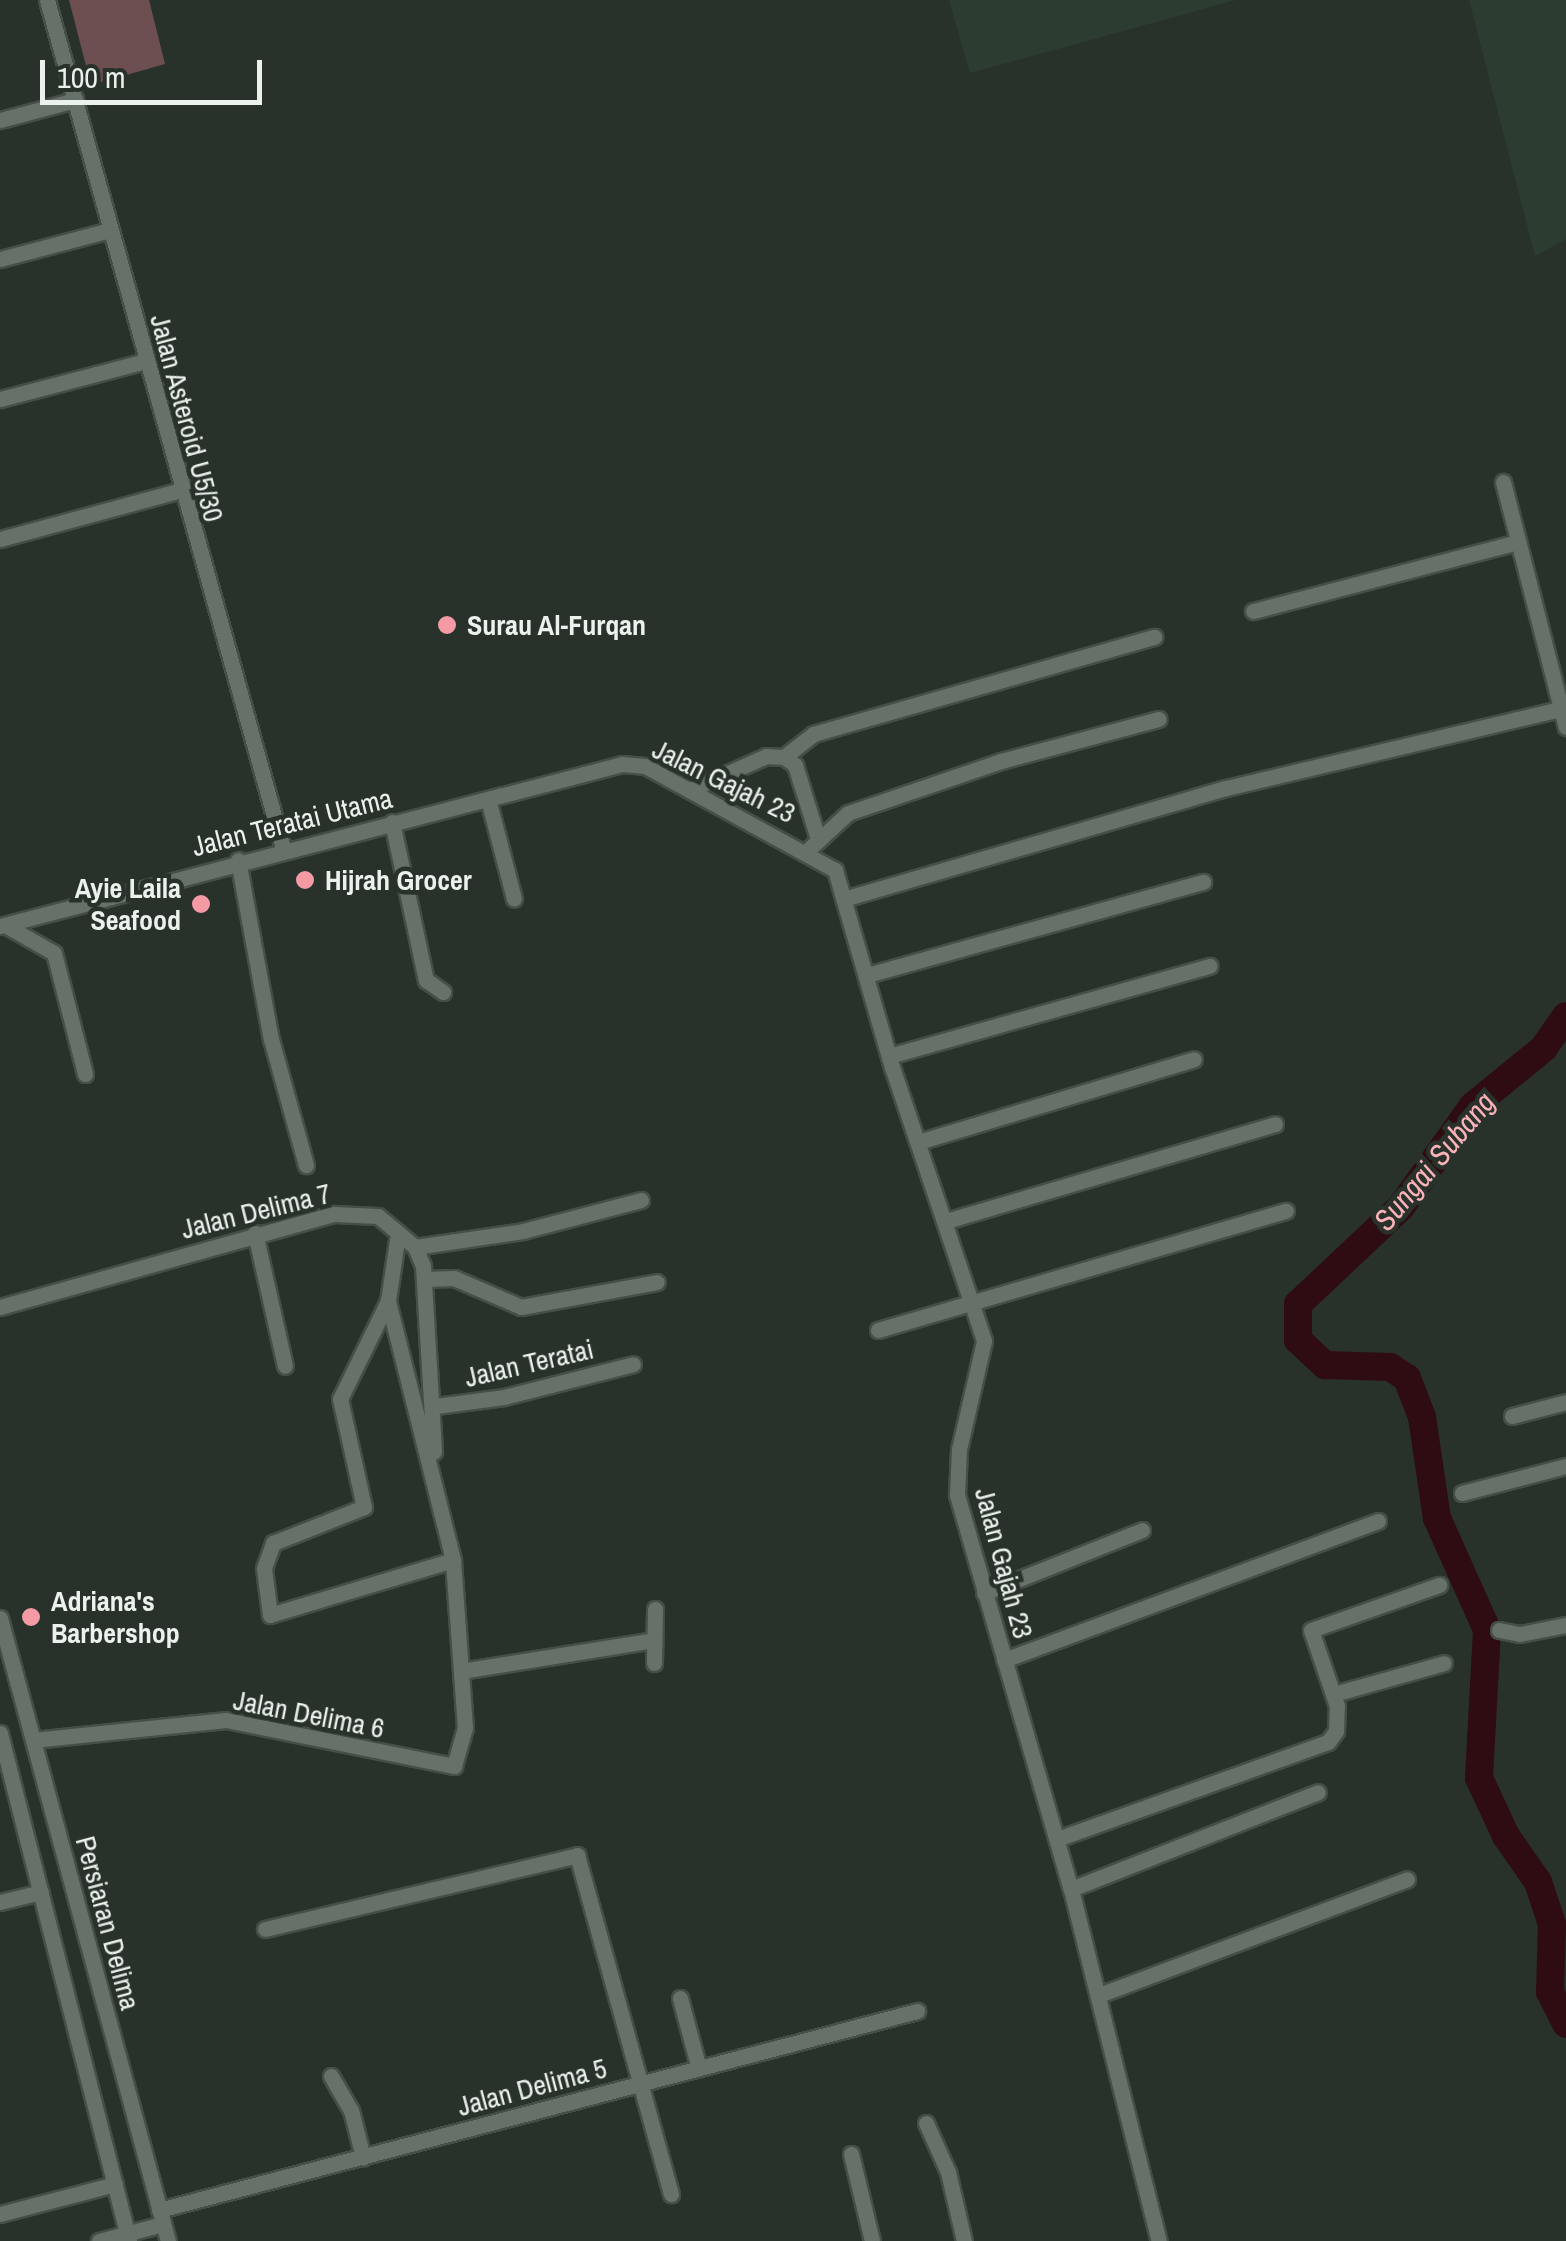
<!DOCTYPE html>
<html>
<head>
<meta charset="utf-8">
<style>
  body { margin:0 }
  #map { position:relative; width:1566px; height:2241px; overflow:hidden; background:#28322b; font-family:"Archivo Narrow",sans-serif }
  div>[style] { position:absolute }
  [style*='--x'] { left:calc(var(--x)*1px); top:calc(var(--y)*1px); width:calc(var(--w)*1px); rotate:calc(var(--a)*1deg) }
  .built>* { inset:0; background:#2d3c31 }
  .green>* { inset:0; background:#6d4f52 }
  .river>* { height:28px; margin:-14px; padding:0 14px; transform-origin:14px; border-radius:14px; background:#2e0c12 }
  .roads { filter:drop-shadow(2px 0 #454e47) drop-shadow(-2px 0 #454e47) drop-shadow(0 2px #454e47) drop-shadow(0 -2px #454e47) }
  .street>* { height:15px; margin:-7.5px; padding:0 7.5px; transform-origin:7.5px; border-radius:7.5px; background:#667169 }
  .dots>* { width:28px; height:28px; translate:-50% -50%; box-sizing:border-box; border:5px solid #28322b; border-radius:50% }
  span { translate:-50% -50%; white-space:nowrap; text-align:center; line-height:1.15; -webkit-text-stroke:9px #28322b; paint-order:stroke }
  .street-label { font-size:28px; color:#ebf2ed }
  .poi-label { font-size:28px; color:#ebf2ed; font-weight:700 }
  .left { translate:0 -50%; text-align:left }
  .right { translate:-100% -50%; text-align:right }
  .water-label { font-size:30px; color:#fbb2b9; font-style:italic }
  .scale { position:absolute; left:40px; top:60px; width:222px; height:45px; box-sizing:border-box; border:5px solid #ebf2ed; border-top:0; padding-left:12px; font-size:30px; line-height:35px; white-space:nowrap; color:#ebf2ed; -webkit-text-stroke:8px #28322b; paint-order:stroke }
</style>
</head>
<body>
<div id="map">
  <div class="built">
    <i style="clip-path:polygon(949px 0,1236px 0,970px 73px)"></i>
    <i style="clip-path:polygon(1469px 0,1566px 0,1566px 239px,1535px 256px)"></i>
  </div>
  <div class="green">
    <i style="clip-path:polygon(69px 0,149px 0,165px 64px,91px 85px)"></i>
  </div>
  <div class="river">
    <i style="--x:1566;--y:1016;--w:39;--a:125"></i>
    <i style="--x:1544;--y:1048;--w:92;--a:140.8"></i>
    <i style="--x:1473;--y:1106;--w:124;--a:125.5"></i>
    <i style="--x:1401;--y:1207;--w:141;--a:136.7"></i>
    <i style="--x:1298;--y:1304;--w:36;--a:90"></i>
    <i style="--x:1298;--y:1340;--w:37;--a:43"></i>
    <i style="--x:1325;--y:1365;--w:65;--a:1.8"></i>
    <i style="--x:1390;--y:1367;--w:20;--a:33"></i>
    <i style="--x:1407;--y:1378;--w:42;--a:69"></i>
    <i style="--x:1422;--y:1417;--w:102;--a:81.6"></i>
    <i style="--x:1437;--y:1518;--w:123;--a:65.9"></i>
    <i style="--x:1487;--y:1630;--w:148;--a:93.1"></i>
    <i style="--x:1479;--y:1778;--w:64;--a:65"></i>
    <i style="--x:1506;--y:1836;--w:56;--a:55.2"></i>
    <i style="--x:1538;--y:1882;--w:44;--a:71.6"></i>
    <i style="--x:1552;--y:1924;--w:68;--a:91.7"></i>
    <i style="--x:1550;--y:1992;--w:36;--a:63"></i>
  </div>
  <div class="roads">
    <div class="street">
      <i style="--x:47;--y:0;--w:880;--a:74.45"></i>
      <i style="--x:0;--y:120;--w:78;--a:-14.9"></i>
      <i style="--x:0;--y:259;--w:114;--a:-14.8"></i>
      <i style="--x:0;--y:399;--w:151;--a:-14.6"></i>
      <i style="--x:1503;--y:482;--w:253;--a:75.6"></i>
      <i style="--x:0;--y:539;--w:188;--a:-15.1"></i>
      <i style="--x:1253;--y:611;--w:274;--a:-14.6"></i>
      <i style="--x:784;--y:757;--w:37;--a:-38"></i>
      <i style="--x:813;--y:734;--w:355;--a:-15.9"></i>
      <i style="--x:692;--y:789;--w:81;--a:-24"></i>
      <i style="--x:766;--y:756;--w:18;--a:3"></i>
      <i style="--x:784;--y:757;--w:14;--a:36"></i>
      <i style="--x:795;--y:765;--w:77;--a:72.7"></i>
      <i style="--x:488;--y:799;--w:103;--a:75.4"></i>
      <i style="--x:392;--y:822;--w:162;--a:77.9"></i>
      <i style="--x:426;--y:980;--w:21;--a:35"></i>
      <i style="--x:808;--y:850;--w:54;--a:-42.8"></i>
      <i style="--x:848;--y:813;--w:162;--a:-18.8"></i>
      <i style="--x:1001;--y:761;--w:163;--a:-14.9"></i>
      <i style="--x:238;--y:860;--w:182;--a:79.6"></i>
      <i style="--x:271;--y:1039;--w:131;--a:74.5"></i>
      <i style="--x:847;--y:898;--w:395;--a:-16.2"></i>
      <i style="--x:1226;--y:788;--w:344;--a:-13.3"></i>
      <i style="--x:5;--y:925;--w:56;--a:29.7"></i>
      <i style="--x:54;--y:953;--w:125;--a:75.6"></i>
      <i style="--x:0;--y:926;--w:643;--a:-14.6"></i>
      <i style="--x:622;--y:764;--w:23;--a:5"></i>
      <i style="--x:645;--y:766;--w:217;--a:28.7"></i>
      <i style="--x:835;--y:870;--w:205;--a:73.9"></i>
      <i style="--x:892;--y:1067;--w:289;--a:71.4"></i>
      <i style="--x:984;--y:1341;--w:111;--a:103"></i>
      <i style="--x:959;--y:1449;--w:46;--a:92.5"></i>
      <i style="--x:957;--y:1495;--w:410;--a:73.9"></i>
      <i style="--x:1071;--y:1889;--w:363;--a:76"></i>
      <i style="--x:867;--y:975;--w:349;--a:-15.5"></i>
      <i style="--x:889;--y:1056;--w:333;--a:-15.7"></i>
      <i style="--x:918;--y:1142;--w:288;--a:-16.7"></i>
      <i style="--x:946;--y:1221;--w:343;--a:-16.4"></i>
      <i style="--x:255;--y:1233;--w:136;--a:77.3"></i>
      <i style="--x:415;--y:1247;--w:109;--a:-8.4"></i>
      <i style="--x:523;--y:1231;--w:122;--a:-14.7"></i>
      <i style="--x:425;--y:1279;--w:29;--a:-2"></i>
      <i style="--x:454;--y:1278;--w:73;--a:23.4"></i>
      <i style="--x:521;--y:1307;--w:138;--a:-10.4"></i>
      <i style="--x:388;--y:1301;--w:267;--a:75.9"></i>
      <i style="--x:453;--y:1560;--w:191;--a:163.3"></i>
      <i style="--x:270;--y:1615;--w:47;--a:-97.3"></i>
      <i style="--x:264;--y:1568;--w:27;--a:-70"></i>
      <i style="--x:273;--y:1543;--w:98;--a:-21.6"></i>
      <i style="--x:364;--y:1507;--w:111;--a:-102.5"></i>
      <i style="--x:340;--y:1399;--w:109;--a:-63.9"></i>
      <i style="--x:388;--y:1301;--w:69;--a:-81.6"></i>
      <i style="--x:0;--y:1307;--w:347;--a:-15.6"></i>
      <i style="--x:334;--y:1214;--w:44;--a:2.6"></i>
      <i style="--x:378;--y:1216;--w:48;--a:40"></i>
      <i style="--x:415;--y:1247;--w:21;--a:67"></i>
      <i style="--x:423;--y:1266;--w:186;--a:86.6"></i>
      <i style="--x:878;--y:1330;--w:425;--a:-16.3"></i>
      <i style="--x:436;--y:1406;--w:69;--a:-7.5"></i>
      <i style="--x:504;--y:1397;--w:133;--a:-14.3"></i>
      <i style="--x:1512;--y:1416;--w:56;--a:-14.5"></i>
      <i style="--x:1462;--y:1493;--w:107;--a:-14.6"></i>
      <i style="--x:984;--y:1593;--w:170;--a:-21.7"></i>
      <i style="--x:0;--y:1618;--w:645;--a:74.91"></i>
      <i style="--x:1499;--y:1630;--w:21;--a:11"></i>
      <i style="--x:1520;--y:1634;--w:47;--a:-11.1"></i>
      <i style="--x:1004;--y:1660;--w:399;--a:-20.4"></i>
      <i style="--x:654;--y:1663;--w:54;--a:-88.9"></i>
      <i style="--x:461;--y:1671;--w:195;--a:-9.1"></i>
      <i style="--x:1334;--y:1694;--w:114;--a:-15.7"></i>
      <i style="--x:0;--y:1733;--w:524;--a:75.75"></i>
      <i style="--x:33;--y:1740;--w:194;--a:-5.9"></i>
      <i style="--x:226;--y:1720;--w:233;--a:11.4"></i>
      <i style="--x:454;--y:1766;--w:40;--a:-74"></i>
      <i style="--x:465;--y:1728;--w:168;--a:-94.1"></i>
      <i style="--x:1057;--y:1839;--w:288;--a:-19.7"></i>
      <i style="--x:1328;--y:1742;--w:14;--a:-54"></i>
      <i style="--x:1336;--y:1731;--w:25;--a:-88"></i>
      <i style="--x:1337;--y:1706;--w:80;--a:-108.9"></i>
      <i style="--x:1311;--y:1630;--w:136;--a:-19.4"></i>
      <i style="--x:1071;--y:1889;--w:265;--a:-21.4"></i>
      <i style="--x:0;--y:1902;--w:42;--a:-13.7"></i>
      <i style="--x:265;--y:1929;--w:321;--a:-13.3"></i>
      <i style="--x:577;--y:1855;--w:352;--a:74.5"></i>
      <i style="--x:1099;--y:1995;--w:329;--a:-20.6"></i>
      <i style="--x:680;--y:1998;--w:73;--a:75"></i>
      <i style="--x:331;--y:2076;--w:39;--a:60"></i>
      <i style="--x:351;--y:2110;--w:49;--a:75.7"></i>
      <i style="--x:926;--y:2123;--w:54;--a:65.8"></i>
      <i style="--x:948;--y:2172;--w:71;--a:76.9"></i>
      <i style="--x:851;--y:2154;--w:89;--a:76.4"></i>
      <i style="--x:159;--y:2210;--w:784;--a:-14.71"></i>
      <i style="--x:0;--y:2214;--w:119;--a:-14.6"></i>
      <i style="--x:99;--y:2241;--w:66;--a:-14.9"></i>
    </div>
  </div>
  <div class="dots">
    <i style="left:447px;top:625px;background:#f49aa4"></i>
    <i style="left:305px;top:880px;background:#f49aa4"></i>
    <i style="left:201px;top:904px;background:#f49aa4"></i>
    <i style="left:31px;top:1617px;background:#f49aa4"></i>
  </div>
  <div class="street-label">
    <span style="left:187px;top:418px;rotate:75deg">Jalan Asteroid U5/30</span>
    <span style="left:724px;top:781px;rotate:26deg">Jalan Gajah 23</span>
    <span style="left:292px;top:822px;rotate:-14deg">Jalan Teratai Utama</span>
    <span style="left:256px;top:1211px;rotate:-14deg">Jalan Delima 7</span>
    <span style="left:529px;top:1363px;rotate:-13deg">Jalan Teratai</span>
    <span style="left:1004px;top:1563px;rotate:75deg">Jalan Gajah 23</span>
    <span style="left:309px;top:1714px;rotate:11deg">Jalan Delima 6</span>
    <span style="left:108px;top:1923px;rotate:75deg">Persiaran Delima</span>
    <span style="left:532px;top:2087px;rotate:-15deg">Jalan Delima 5</span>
  </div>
  <div class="poi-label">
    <span class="left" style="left:467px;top:625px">Surau Al-Furqan</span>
    <span class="left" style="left:325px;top:880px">Hijrah Grocer</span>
    <span class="right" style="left:181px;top:904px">Ayie Laila<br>Seafood</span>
    <span class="left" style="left:51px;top:1617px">Adriana's<br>Barbershop</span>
  </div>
  <div class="water-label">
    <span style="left:1434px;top:1161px;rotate:-50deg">Sungai Subang</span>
  </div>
  <div class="scale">100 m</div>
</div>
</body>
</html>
